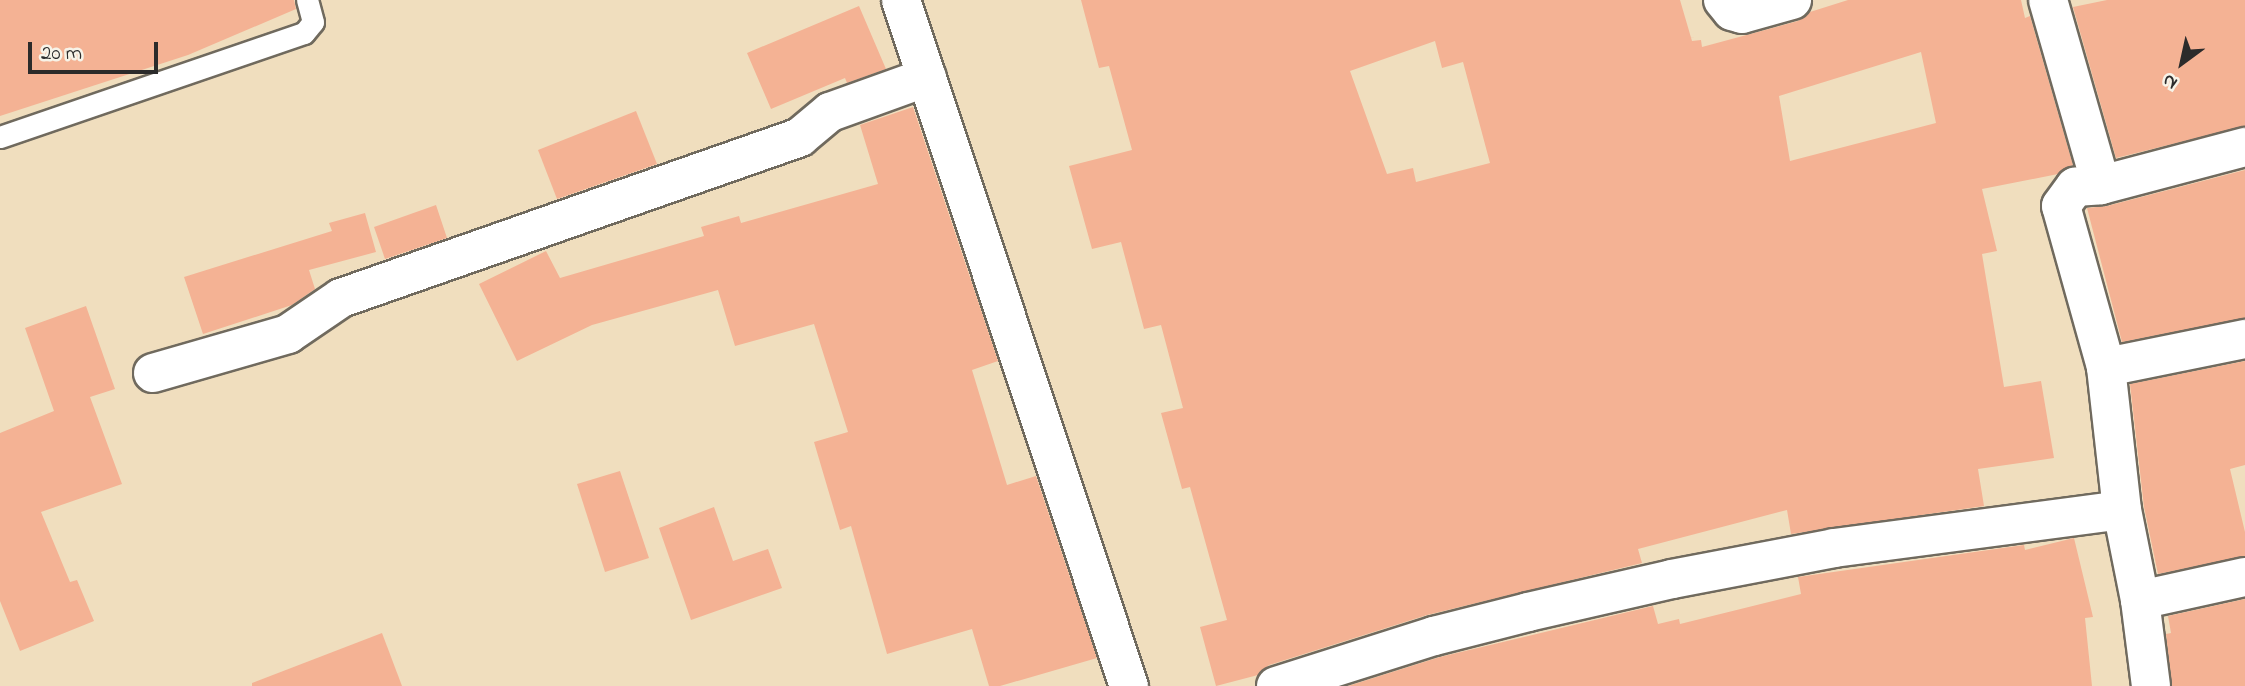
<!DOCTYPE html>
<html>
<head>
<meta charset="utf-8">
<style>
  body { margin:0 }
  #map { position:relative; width:2245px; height:686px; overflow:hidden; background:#f0debe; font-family:"Indie Flower",sans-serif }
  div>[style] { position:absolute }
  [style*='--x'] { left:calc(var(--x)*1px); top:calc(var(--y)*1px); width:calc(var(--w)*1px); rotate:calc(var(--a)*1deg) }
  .building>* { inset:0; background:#f4b294 }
  .roads { filter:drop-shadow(2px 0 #706a5e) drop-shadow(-2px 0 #706a5e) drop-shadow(0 2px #706a5e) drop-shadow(0 -2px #706a5e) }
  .service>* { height:21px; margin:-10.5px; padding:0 10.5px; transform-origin:10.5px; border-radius:10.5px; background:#fff }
  .minor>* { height:38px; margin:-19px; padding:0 19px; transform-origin:19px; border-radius:19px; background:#fff }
  .primary>* { height:38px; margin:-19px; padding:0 19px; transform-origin:19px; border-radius:19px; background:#fff }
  span { translate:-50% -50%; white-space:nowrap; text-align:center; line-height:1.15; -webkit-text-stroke:5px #f7f3e8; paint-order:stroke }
  .north { position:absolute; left:2147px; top:28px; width:70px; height:70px; -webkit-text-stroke:5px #f7f3e8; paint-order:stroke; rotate:213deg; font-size:19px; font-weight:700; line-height:28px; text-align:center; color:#2b2b2b }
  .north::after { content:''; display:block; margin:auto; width:24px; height:32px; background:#2b2b2b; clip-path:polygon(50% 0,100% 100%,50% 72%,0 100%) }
  .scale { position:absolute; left:28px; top:42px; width:130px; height:32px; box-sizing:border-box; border:4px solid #2b2b2b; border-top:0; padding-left:9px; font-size:21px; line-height:24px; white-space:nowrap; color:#2b2b2b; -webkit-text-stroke:5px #f7f3e8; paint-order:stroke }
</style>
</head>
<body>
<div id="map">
  <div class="building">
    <i style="clip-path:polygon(0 0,294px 0,296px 9px,188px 55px,0 116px)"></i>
    <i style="clip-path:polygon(evenodd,1081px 0,1680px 0,1692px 41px,1701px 40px,1702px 47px,1798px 21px,1810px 12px,1848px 0,2021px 0,2025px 18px,2030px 16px,2073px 165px,2058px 174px,1982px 189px,1997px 251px,1982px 254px,2004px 387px,2041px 381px,2054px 458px,1978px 469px,1984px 506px,1791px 534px,1787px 510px,1638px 549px,1642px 563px,1427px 615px,1269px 665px,1258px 675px,1216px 686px,1200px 627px,1227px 620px,1190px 487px,1182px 489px,1161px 413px,1183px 408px,1161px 325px,1144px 329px,1121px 242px,1092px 249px,1069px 166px,1132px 150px,1109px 66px,1099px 68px,1081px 0,1435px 41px,1442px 68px,1463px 62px,1490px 163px,1416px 182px,1413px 168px,1387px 174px,1350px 71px,1435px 41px,1081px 0,1921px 52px,1936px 123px,1790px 161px,1779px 96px,1921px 52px)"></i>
    <i style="clip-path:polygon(2107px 0,2245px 0,2245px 126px,2116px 158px,2073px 7px)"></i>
    <i style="clip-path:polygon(859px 6px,886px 69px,847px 83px,845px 78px,771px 109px,747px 53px)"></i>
    <i style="clip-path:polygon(913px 107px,998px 361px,972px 370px,1007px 485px,1036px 476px,1097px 658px,1000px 686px,989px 686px,972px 629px,887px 654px,851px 526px,840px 530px,814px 442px,848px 432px,814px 324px,735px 346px,718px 290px,592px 325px,517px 361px,479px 284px,546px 251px,560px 278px,704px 236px,701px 227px,739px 216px,741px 223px,878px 184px,860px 125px)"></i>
    <i style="clip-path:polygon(636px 111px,657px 164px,557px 199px,538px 150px)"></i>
    <i style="clip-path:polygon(2245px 170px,2245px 318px,2122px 342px,2087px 208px,2107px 206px)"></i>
    <i style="clip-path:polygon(436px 205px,447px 238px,385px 259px,374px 227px)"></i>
    <i style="clip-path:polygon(365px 213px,376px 252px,309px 270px,315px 289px,292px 305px,203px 334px,184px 277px,332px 231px,329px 223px)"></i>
    <i style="clip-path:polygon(86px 306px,115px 389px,90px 397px,122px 484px,41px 512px,70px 582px,77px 580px,94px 621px,20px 651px,0 601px,0 433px,54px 411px,25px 328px)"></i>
    <i style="clip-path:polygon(2245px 361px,2245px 465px,2230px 469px,2245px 532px,2245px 556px,2158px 574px,2144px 507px,2130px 384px)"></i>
    <i style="clip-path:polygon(620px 471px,649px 558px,605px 572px,577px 484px)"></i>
    <i style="clip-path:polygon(714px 507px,733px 561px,768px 549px,782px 588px,691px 620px,659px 528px)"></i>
    <i style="clip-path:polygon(2074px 538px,2093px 617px,2085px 618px,2092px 686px,1348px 686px,1440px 657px,1653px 606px,1658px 624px,1679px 619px,1680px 624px,1801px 594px,1798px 577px,2024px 545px,2025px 550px)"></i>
    <i style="clip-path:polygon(2245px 599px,2245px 686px,2172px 686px,2166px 634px,2171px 633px,2168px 616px)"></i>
    <i style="clip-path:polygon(382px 633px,402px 686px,252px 686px,252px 683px)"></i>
  </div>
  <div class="roads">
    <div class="service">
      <i style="--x:0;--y:137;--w:321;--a:-18.9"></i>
      <i style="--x:304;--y:33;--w:14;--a:-51"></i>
      <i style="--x:313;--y:22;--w:23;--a:-105"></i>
    </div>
    <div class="minor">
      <i style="--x:1723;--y:0;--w:14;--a:51"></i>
      <i style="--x:1732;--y:11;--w:10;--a:17"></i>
      <i style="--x:1742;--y:14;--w:52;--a:-15.6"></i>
      <i style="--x:2048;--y:0;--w:192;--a:74"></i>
      <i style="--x:2106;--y:367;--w:142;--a:-11.4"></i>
      <i style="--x:153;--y:373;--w:141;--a:-16.1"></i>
      <i style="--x:288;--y:334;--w:64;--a:-34.2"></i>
      <i style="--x:341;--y:298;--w:486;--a:-19.3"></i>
      <i style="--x:800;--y:137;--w:39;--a:-40"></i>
      <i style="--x:830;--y:112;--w:103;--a:-19.8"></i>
      <i style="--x:2140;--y:600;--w:107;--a:-12.4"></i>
      <i style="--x:1276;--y:686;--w:166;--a:-17.6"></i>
      <i style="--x:1434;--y:636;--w:97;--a:-14.3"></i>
      <i style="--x:1528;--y:612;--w:148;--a:-12.9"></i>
      <i style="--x:1672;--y:579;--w:165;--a:-10.8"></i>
      <i style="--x:1834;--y:548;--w:290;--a:-7.5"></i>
      <i style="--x:2151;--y:686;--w:87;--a:-97.3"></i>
      <i style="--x:2140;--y:600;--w:92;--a:-101.3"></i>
      <i style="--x:2122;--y:510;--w:144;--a:-96.4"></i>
      <i style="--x:2106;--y:367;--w:167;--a:-105.6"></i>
      <i style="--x:2061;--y:206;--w:24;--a:-54"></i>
      <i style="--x:2075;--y:187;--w:26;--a:-4"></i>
      <i style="--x:2101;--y:185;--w:149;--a:-14.8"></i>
    </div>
    <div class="primary">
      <i style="--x:901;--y:0;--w:723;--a:71.62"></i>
    </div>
  </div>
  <div class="north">N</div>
  <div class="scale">20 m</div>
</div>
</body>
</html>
